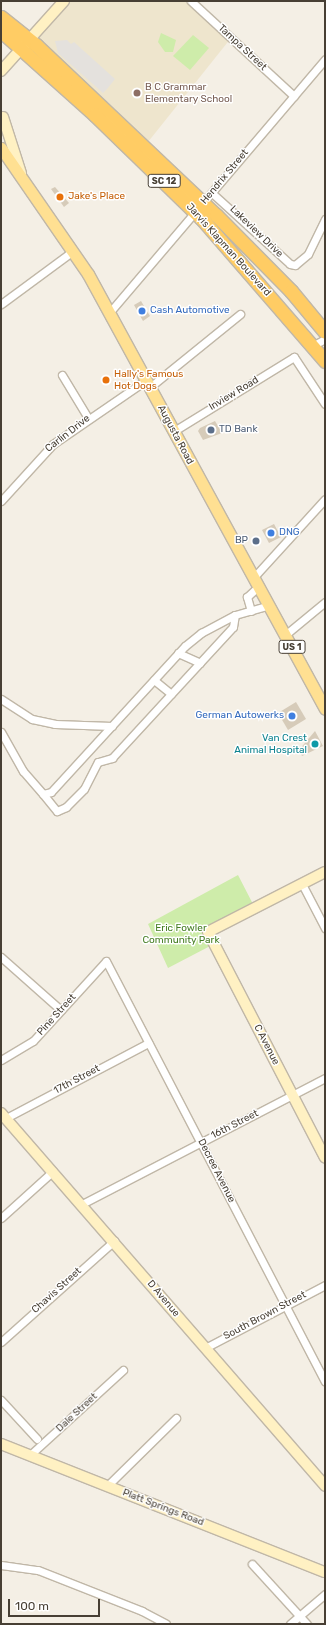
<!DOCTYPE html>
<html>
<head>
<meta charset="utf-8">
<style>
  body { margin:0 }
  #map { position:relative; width:326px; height:1625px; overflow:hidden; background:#f4efe5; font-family:Rubik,sans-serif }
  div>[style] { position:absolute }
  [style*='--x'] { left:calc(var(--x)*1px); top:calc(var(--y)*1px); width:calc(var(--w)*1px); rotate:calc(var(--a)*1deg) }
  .education>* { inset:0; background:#eee5cd }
  .green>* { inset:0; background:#ceecaa }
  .parking>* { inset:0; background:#e4e1dd }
  .building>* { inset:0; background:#d6cbb9 }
  .roads { filter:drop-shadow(1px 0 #c0b7a7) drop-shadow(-1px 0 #c0b7a7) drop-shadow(0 1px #c0b7a7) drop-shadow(0 -1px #c0b7a7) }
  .street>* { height:7px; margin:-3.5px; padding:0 3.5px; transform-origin:3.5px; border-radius:3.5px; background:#fff }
  .secondary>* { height:10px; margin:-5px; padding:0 5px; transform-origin:5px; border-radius:5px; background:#fff1c3 }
  .primary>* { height:11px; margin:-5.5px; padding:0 5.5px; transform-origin:5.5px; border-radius:5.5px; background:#ffe092 }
  .highway>* { height:13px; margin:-6.5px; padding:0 6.5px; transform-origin:6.5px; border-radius:6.5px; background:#ffcc64 }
  .dots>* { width:11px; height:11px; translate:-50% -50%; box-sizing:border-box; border:2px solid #fff; border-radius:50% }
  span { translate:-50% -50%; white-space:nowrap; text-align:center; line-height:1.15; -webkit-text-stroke:3px #fff; paint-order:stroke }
  .shield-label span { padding:1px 3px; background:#fff; border:1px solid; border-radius:3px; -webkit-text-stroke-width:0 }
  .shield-label { font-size:9px; color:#473f34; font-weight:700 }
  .street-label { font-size:10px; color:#473f34 }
  .education-label { font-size:10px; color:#785e54 }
  .left { translate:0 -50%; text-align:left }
  .food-label { font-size:10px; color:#c56008 }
  .shop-label { font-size:10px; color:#366cbe }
  .right { translate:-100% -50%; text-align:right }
  .service-label { font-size:10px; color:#4e5e75 }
  .culture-label { font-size:10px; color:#0d838f }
  .park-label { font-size:10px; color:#447d22 }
  .frame { position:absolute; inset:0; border:2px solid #473f34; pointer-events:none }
  .scale { position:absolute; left:8px; top:1599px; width:92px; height:18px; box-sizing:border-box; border:2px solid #473f34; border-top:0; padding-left:5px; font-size:12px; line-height:14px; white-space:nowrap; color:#473f34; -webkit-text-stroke:3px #fff; paint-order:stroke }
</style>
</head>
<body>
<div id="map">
  <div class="education">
    <i style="clip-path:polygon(64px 1px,191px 1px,231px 38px,144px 147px,29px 39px)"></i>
  </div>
  <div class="green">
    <i style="clip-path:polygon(161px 33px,176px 40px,173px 52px,165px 52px,158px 42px)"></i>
    <i style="clip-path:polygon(193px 35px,209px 48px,190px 70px,173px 56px)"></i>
    <i style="clip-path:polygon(238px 875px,255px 908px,208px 932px,214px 944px,168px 968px,148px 924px)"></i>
  </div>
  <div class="parking">
    <i style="clip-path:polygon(67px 40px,71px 44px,74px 42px,115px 79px,107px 89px,103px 93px,58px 53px,55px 41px)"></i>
  </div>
  <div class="building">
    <i style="clip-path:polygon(55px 187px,69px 203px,64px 207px,51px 189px)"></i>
    <i style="clip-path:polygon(141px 301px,150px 316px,143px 321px,134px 305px)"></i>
    <i style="clip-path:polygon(215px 421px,222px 433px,203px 440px,198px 431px,200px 428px)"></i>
    <i style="clip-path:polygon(274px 524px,281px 537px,269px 543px,262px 530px)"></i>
    <i style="clip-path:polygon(296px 702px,306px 719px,288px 730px,278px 713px)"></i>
    <i style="clip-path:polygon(315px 731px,323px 746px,302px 756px,299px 750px)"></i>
  </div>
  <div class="roads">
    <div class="street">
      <i style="--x:191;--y:1;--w:140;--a:42.7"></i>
      <i style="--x:212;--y:193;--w:105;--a:42.3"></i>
      <i style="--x:290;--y:264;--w:5;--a:11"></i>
      <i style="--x:295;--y:265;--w:17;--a:-40"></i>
      <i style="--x:308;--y:254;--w:39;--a:-64"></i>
      <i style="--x:1;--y:304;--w:89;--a:-36.4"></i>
      <i style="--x:109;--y:313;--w:333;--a:-49.6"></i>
      <i style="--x:312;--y:346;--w:15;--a:-28"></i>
      <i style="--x:62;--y:375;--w:50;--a:58.8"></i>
      <i style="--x:150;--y:387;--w:116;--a:-39"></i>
      <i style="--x:174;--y:431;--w:141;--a:-31.7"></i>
      <i style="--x:294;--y:357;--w:56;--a:56.6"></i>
      <i style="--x:1;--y:501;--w:77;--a:-47.6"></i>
      <i style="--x:53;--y:444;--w:113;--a:-34.5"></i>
      <i style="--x:254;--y:577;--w:105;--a:-47.7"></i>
      <i style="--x:251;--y:611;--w:15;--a:-106"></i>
      <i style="--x:247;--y:597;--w:16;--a:-43"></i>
      <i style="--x:285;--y:635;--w:52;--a:-39.5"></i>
      <i style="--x:178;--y:653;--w:24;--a:24"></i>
      <i style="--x:154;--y:680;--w:22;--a:39"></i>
      <i style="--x:1;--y:699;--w:37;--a:33"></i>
      <i style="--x:32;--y:719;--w:24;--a:12"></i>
      <i style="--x:55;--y:724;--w:57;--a:2"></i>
      <i style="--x:1;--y:732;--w:45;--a:60.6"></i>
      <i style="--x:23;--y:771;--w:30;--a:49"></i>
      <i style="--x:43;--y:794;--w:8;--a:-14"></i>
      <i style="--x:51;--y:792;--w:198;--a:-47.5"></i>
      <i style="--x:185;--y:646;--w:21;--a:-39"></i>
      <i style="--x:201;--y:633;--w:38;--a:-28"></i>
      <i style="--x:235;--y:615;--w:35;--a:-16"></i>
      <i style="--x:43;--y:794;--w:22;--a:51"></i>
      <i style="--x:57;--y:811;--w:10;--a:-24"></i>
      <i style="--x:66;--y:807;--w:25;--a:-45"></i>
      <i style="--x:84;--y:789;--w:30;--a:-63"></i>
      <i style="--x:98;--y:762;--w:15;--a:-16"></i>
      <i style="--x:112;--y:758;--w:178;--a:-47.3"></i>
      <i style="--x:233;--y:627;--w:12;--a:-81"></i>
      <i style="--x:302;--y:884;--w:50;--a:62.4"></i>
      <i style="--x:1;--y:957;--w:80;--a:41.5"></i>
      <i style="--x:1;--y:1060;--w:37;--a:-31"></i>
      <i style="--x:33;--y:1041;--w:108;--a:-47.6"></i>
      <i style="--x:106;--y:961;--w:474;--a:62.5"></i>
      <i style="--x:6;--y:1118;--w:161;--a:-27.8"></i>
      <i style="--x:82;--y:1204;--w:274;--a:-27.4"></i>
      <i style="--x:1;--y:1218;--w:70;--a:-42.1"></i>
      <i style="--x:1;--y:1342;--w:152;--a:-41.8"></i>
      <i style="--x:205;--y:1348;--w:136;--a:-27.7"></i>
      <i style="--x:1;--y:1400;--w:53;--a:47.3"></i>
      <i style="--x:30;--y:1455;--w:126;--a:-42.4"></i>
      <i style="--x:107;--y:1486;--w:97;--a:-44.6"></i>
      <i style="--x:252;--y:1564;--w:81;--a:47.5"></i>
      <i style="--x:1;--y:1565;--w:37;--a:8"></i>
      <i style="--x:38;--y:1570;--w:112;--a:21.5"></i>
      <i style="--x:142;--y:1611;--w:27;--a:28"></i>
      <i style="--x:290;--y:1624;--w:46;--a:-40.6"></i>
    </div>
    <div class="secondary">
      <i style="--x:1;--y:71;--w:94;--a:-48"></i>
      <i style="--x:3;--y:117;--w:59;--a:72.2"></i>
      <i style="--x:325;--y:872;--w:131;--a:152.9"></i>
      <i style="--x:208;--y:932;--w:254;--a:62.6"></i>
      <i style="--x:1;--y:1113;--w:494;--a:49"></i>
      <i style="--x:1;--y:1444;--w:348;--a:21.6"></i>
    </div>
    <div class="primary">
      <i style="--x:1;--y:148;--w:153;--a:55.4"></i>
      <i style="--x:88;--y:274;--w:495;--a:61.4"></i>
    </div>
    <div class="highway">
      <i style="--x:1;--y:17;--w:45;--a:38.7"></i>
      <i style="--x:36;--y:45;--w:248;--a:43.4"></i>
      <i style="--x:216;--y:215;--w:107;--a:45.4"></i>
      <i style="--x:291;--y:291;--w:53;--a:50.3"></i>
      <i style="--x:1;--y:31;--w:126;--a:41.8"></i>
      <i style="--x:95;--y:115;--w:149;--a:44.2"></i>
      <i style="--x:202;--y:219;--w:188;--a:49.1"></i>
    </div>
  </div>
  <div class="dots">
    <i style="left:137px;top:93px;background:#8d6e63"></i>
    <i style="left:60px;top:197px;background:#e8710a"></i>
    <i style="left:142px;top:311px;background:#3f7fe0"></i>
    <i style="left:106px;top:380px;background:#e8710a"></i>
    <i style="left:211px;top:430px;background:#5c6f8a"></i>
    <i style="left:271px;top:533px;background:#3f7fe0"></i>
    <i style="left:256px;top:541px;background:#5c6f8a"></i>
    <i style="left:292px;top:716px;background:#3f7fe0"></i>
    <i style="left:315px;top:744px;background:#0f9aa8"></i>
  </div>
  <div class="shield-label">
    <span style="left:164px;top:181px">SC 12</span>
    <span style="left:292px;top:647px">US 1</span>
  </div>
  <div class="street-label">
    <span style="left:242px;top:48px;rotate:43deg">Tampa Street</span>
    <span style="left:225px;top:177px;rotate:-50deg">Hendrix Street</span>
    <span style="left:256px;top:232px;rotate:44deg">Lakeview Drive</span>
    <span style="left:228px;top:250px;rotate:48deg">Jarvis Klapman Boulevard</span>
    <span style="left:234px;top:394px;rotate:-31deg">Inview Road</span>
    <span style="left:68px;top:434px;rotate:-38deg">Carlin Drive</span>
    <span style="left:175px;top:435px;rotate:62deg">Augusta Road</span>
    <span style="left:57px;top:1015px;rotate:-48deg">Pine Street</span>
    <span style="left:266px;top:1045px;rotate:63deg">C Avenue</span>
    <span style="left:77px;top:1080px;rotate:-28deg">17th Street</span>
    <span style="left:235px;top:1125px;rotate:-27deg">16th Street</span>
    <span style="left:216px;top:1171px;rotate:63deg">Decree Avenue</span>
    <span style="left:57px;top:1291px;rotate:-42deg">Chavis Street</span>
    <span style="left:163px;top:1299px;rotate:50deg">D Avenue</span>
    <span style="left:265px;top:1316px;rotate:-28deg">South Brown Street</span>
    <span style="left:77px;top:1413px;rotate:-43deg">Dale Street</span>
    <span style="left:163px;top:1508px;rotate:21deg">Platt Springs Road</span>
  </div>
  <div class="education-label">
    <span class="left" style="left:145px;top:93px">B C Grammar<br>Elementary School</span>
  </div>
  <div class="food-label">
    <span class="left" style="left:68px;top:197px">Jake's Place</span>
    <span class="left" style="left:114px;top:380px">Hally's Famous<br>Hot Dogs</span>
  </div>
  <div class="shop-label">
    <span class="left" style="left:150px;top:311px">Cash Automotive</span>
    <span class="left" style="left:279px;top:533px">DNG</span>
    <span class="right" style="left:284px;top:716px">German Autowerks</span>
  </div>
  <div class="service-label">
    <span class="left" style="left:219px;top:430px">TD Bank</span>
    <span class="right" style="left:248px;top:541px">BP</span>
  </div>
  <div class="culture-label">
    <span class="right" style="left:307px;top:744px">Van Crest<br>Animal Hospital</span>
  </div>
  <div class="park-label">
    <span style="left:181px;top:934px">Eric Fowler<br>Community Park</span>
  </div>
  <div class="frame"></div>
  <div class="scale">100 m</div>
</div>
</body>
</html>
